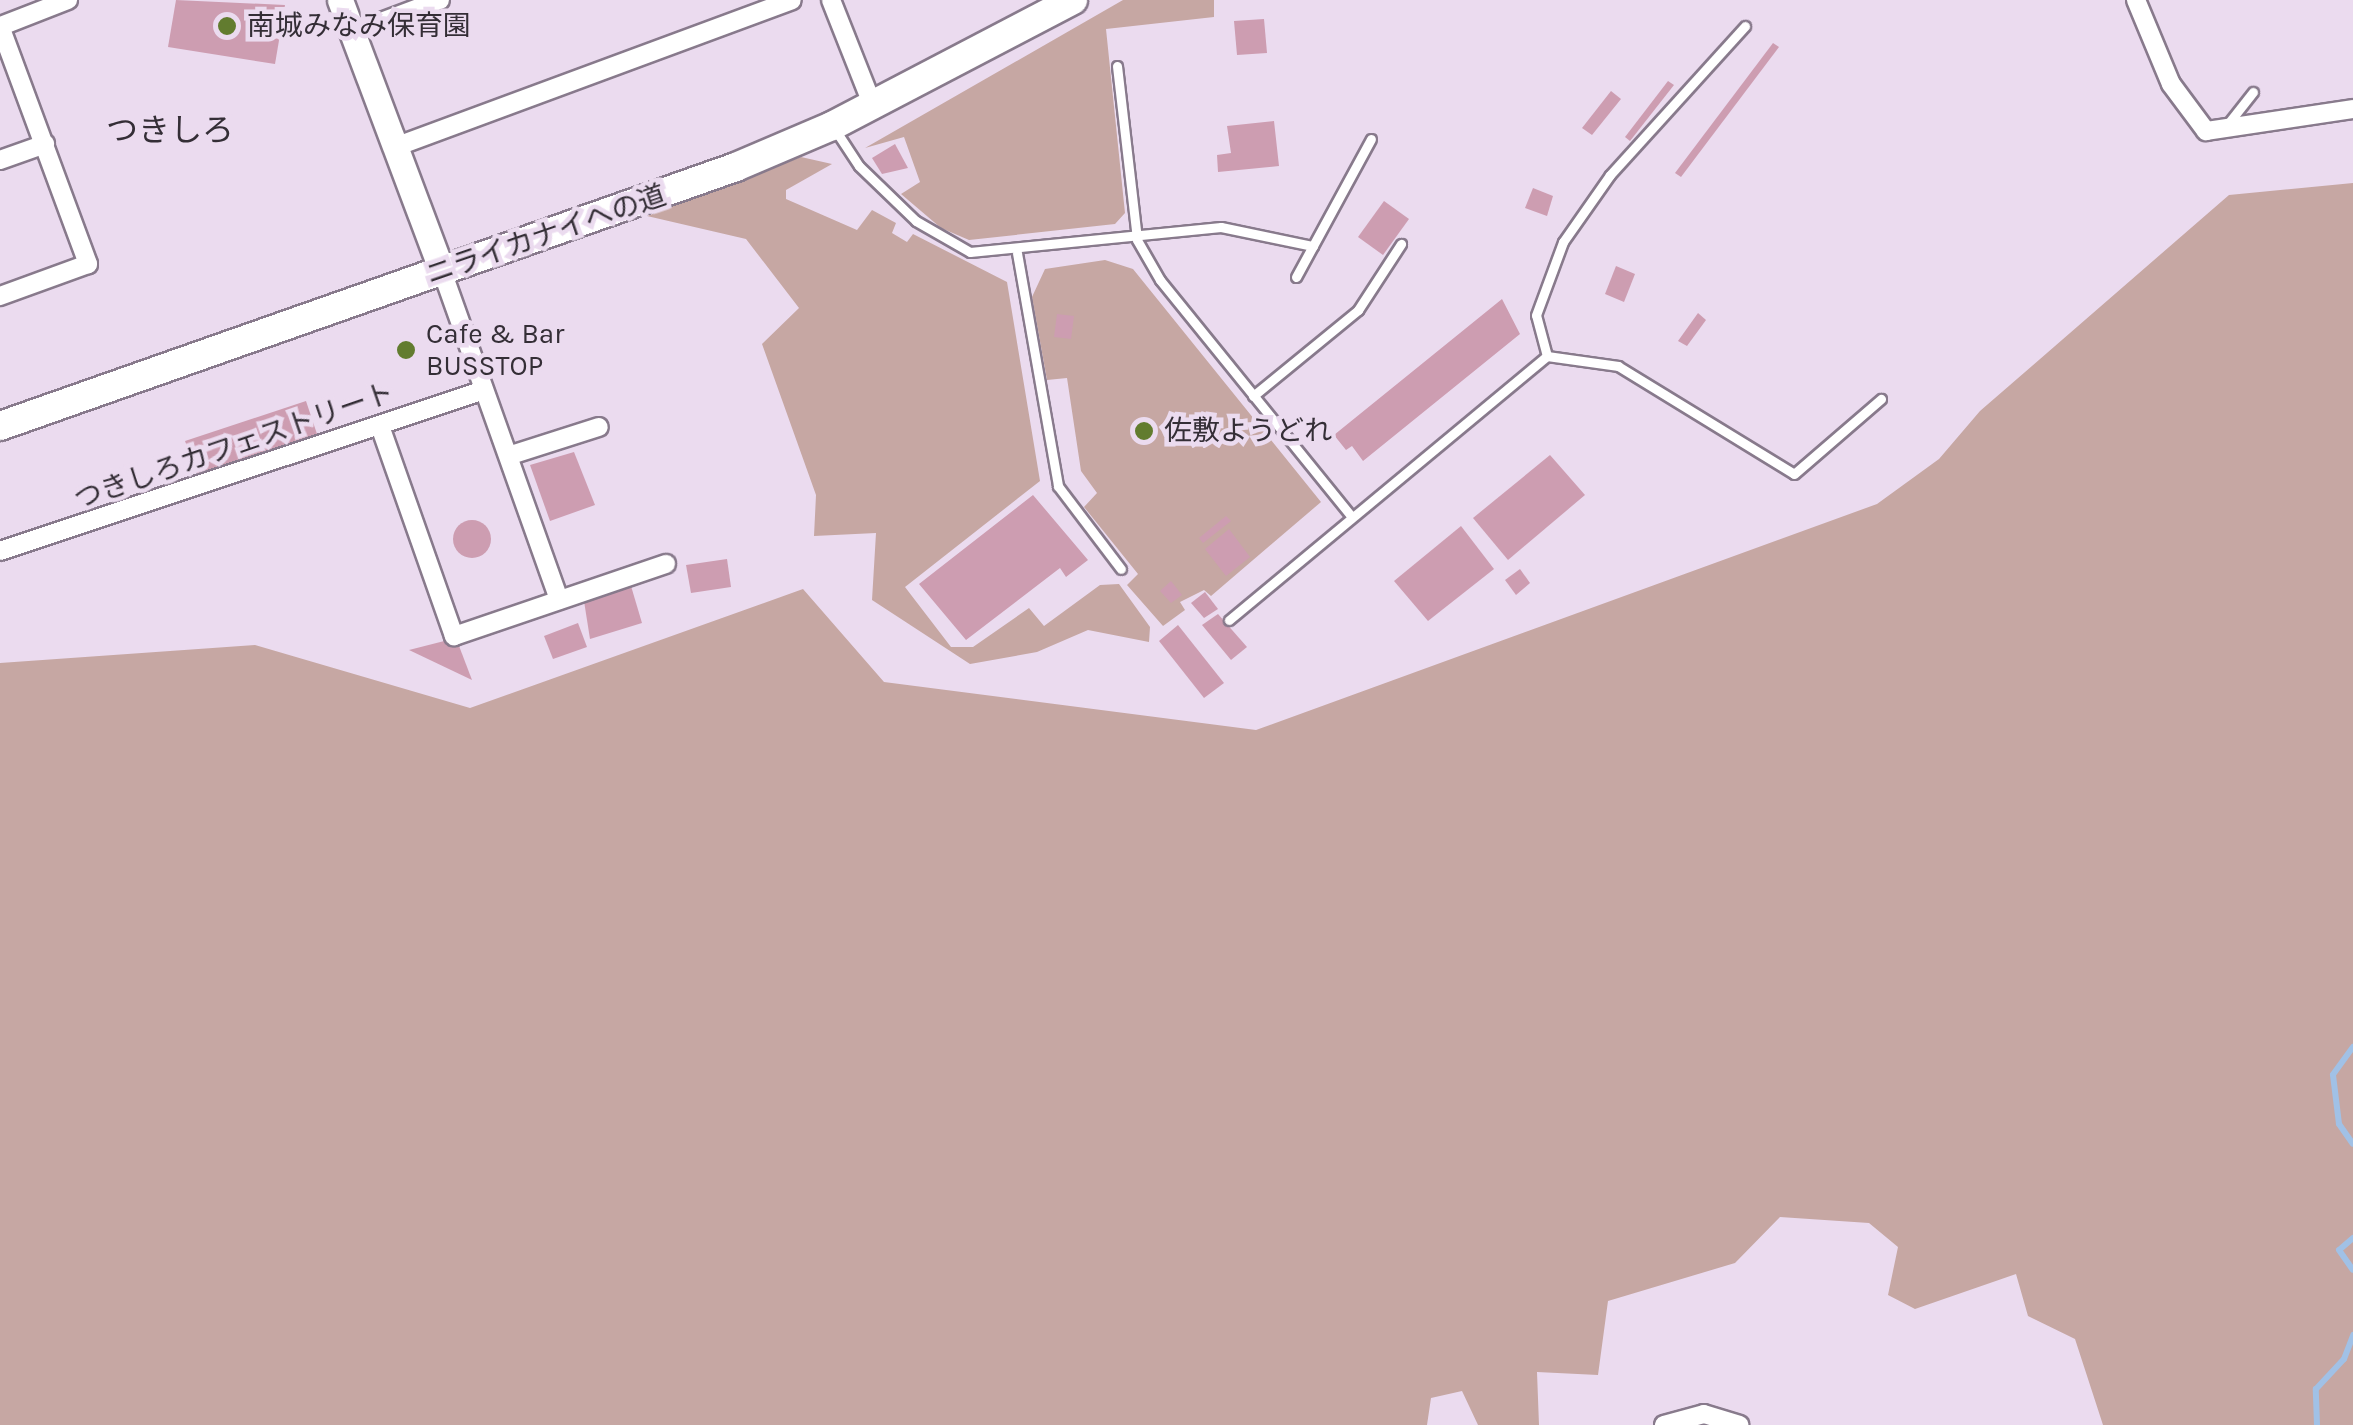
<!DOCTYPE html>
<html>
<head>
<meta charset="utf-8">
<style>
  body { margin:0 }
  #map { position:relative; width:2353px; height:1425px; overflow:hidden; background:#ebdbef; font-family:Karla,"Noto Sans JP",sans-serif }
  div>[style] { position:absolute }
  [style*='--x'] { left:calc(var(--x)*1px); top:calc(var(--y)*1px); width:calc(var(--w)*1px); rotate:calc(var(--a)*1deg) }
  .green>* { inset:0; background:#c6a7a3 }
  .stream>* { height:6px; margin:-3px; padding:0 3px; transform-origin:3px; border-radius:3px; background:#a1c1e6 }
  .building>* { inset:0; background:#cd9db1 }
  .round { border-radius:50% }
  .roads { filter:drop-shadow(2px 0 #887a8c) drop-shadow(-2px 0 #887a8c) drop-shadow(0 2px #887a8c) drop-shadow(0 -2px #887a8c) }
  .lane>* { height:9px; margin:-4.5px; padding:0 4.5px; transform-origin:4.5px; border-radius:4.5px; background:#fff }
  .street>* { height:18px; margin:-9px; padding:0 9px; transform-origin:9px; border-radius:9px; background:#fff }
  .secondary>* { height:25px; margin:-12.5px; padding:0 12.5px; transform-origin:12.5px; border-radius:12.5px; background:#fff }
  .primary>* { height:28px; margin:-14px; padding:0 14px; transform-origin:14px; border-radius:14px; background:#fff }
  .dots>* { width:28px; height:28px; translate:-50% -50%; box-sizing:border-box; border:5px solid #ebdbef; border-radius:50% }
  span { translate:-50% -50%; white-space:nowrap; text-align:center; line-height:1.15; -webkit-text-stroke:9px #ebdbef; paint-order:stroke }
  .poi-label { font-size:28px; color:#342e36 }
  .left { translate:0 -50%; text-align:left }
  .street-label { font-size:28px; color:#342e36 }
  .quarter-label { font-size:32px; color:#342e36 }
</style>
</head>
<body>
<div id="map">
  <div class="green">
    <i style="clip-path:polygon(1123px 0,1214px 0,1214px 17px,1106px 29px,1125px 213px,1115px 224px,969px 240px,941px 228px,901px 194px,920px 182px,904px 137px,865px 148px)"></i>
    <i style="clip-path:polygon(801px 157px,832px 164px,786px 190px,786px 199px,857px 230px,872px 210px,896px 223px,892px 233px,907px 242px,913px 234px,1007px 282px,1040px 481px,905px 587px,951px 647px,973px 647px,1029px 608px,1044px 626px,1100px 585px,1119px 584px,1150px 627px,1149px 642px,1088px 630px,1037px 652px,970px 664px,872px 600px,876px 533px,814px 536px,816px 495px,762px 344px,799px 308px,746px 239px,647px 216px)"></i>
    <i style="clip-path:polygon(2353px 183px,2353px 1425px,2103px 1425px,2075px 1339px,2028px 1316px,2016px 1274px,1915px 1309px,1888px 1295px,1898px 1247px,1869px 1223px,1780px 1217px,1735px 1263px,1608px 1301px,1598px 1375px,1537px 1372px,1539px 1425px,1478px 1425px,1462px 1391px,1431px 1398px,1427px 1425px,0 1425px,0 663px,255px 645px,470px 708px,803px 589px,884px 682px,1256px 730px,1877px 504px,1939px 459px,1980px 411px,2229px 195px)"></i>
    <i style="clip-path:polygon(1105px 260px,1133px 269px,1321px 502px,1211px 596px,1204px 590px,1180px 602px,1185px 610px,1163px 626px,1127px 585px,1138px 574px,1084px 507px,1097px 493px,1081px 471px,1067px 378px,1047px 380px,1032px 297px,1045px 269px)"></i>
  </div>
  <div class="stream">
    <i style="--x:2353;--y:1047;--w:34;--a:126"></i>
    <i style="--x:2333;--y:1075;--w:49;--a:83"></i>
    <i style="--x:2339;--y:1124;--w:24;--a:55"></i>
    <i style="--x:2353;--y:1238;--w:18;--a:139"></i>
    <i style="--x:2339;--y:1250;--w:24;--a:55"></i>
    <i style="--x:2317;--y:1425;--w:36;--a:-92"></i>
    <i style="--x:2316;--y:1389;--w:41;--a:-47"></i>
    <i style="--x:2344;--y:1359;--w:26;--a:-69"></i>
  </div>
  <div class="building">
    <i style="clip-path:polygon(176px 0,285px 5px,275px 64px,168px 47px)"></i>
    <i style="clip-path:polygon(1264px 19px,1267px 53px,1237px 55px,1234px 21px)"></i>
    <i style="clip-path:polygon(1773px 43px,1779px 47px,1681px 177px,1675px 173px)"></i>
    <i style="clip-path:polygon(1668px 81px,1674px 85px,1630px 141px,1625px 137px)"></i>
    <i style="clip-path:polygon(1611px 91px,1621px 99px,1592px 135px,1582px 128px)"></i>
    <i style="clip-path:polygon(1274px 121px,1279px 166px,1218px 172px,1217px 155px,1231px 153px,1227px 126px)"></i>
    <i style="clip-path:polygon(895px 144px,908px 168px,882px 174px,872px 158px)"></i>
    <i style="clip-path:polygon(1533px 188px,1553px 196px,1547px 216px,1525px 208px)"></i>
    <i style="clip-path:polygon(1384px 201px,1409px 219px,1383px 255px,1358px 237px)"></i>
    <i style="clip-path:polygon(1616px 266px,1635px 274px,1624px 302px,1605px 294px)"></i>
    <i style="clip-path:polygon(1502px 299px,1520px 334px,1363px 461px,1352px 446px,1346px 450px,1334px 435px)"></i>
    <i style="clip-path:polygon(1698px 313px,1706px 320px,1687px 346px,1678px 341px)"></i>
    <i style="clip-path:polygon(1057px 314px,1074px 316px,1071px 339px,1054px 337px)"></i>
    <i style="clip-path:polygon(306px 401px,317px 434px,197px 474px,185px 441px)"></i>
    <i style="clip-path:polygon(574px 452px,595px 505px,550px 521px,530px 465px)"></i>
    <i style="clip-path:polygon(1550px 455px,1585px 495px,1508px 560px,1473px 518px)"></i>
    <i style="clip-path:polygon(1033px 495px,1088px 560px,1066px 577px,1060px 568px,966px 640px,919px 584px)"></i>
    <i style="clip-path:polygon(1226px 516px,1231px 521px,1203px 543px,1199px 538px)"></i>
    <i class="round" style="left:453px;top:520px;width:38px;height:38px"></i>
    <i style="clip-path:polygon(1461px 526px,1494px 569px,1428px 621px,1394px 581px)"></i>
    <i style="clip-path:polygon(1229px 529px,1250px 557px,1226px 576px,1205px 549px)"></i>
    <i style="clip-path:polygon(727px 559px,731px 587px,691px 593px,686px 565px)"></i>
    <i style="clip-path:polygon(1520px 569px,1530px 583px,1516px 595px,1505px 580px)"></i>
    <i style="clip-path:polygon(1171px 581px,1182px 595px,1171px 603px,1160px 591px)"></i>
    <i style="clip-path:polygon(631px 586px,642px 623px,590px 639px,584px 601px)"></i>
    <i style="clip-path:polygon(1205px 592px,1218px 609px,1204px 618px,1191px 603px)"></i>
    <i style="clip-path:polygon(1218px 614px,1247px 647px,1231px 660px,1202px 625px)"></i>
    <i style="clip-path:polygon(578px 623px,587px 647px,553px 659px,544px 636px)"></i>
    <i style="clip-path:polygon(1178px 625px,1224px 683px,1204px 698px,1159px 641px)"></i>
    <i style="clip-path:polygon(456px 638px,472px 680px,409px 650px)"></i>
  </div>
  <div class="roads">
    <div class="lane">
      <i style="--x:1117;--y:66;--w:175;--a:83.4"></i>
      <i style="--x:1137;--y:240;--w:46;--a:60.1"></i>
      <i style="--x:1160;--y:280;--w:304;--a:51"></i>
      <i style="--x:2227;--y:125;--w:42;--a:-51.8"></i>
      <i style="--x:834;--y:128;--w:45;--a:56.7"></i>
      <i style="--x:859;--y:166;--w:79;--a:44"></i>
      <i style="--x:916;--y:221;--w:62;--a:29.9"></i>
      <i style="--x:970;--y:252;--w:252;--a:-5.7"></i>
      <i style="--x:1221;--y:227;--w:94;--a:11.7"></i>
      <i style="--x:1017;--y:253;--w:237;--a:80"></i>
      <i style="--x:1058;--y:486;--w:104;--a:52.8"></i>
      <i style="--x:1296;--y:277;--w:157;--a:-61.5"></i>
      <i style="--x:1547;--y:356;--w:42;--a:-105"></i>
      <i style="--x:1536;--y:315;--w:78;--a:-69.7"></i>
      <i style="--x:1563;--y:242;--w:82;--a:-55"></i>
      <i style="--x:1610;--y:175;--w:201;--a:-47.8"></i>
      <i style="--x:1253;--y:396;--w:136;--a:-39.3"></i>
      <i style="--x:1358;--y:310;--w:79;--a:-56.9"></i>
      <i style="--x:1229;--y:620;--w:413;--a:-39.7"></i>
      <i style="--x:1547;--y:356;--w:72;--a:8"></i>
      <i style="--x:1618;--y:366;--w:206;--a:31.5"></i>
      <i style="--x:1794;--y:474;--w:115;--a:-40.8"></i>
    </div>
    <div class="street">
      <i style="--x:831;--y:0;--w:114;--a:68.4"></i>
      <i style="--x:2136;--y:0;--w:91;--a:67.4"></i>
      <i style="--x:2171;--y:84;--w:59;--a:53.3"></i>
      <i style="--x:2206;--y:131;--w:149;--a:-8.5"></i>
      <i style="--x:0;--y:26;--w:254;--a:69.7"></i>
      <i style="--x:88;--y:264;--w:94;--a:160"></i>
      <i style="--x:1;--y:26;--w:72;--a:-21.2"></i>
      <i style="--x:352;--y:33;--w:94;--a:-20.6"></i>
      <i style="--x:395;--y:147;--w:423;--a:-20.3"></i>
      <i style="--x:0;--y:160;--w:48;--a:-19.6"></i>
      <i style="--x:442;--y:271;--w:349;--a:70.4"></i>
      <i style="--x:380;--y:426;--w:223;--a:70.6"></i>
      <i style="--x:454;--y:636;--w:224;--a:-18.8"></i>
      <i style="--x:511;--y:455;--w:92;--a:-17.7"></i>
      <i style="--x:0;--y:551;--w:510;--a:-18.4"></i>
      <i style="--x:1664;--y:1425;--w:41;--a:-15.4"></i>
      <i style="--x:1704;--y:1414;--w:37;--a:17"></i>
    </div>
    <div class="secondary">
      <i style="--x:340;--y:0;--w:290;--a:69.4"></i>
    </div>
    <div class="primary">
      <i style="--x:0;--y:426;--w:780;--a:-19.39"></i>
      <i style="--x:736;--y:167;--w:104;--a:-23.1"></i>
      <i style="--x:832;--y:126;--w:272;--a:-27.6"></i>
    </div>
  </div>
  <div class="dots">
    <i style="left:227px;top:26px;background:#627c2f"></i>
    <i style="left:406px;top:350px;background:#627c2f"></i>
    <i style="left:1144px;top:431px;background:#627c2f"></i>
  </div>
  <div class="poi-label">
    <span class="left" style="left:247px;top:26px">南城みなみ保育園</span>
    <span class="left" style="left:426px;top:350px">Cafe &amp; Bar<br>BUSSTOP</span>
    <span class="left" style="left:1164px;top:431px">佐敷ようどれ</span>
  </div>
  <div class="street-label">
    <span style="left:546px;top:235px;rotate:-19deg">ニライカナイへの道</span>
    <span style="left:234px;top:446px;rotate:-19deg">つきしろカフェストリート</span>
  </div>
  <div class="quarter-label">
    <span style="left:170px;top:131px">つきしろ</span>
  </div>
</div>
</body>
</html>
